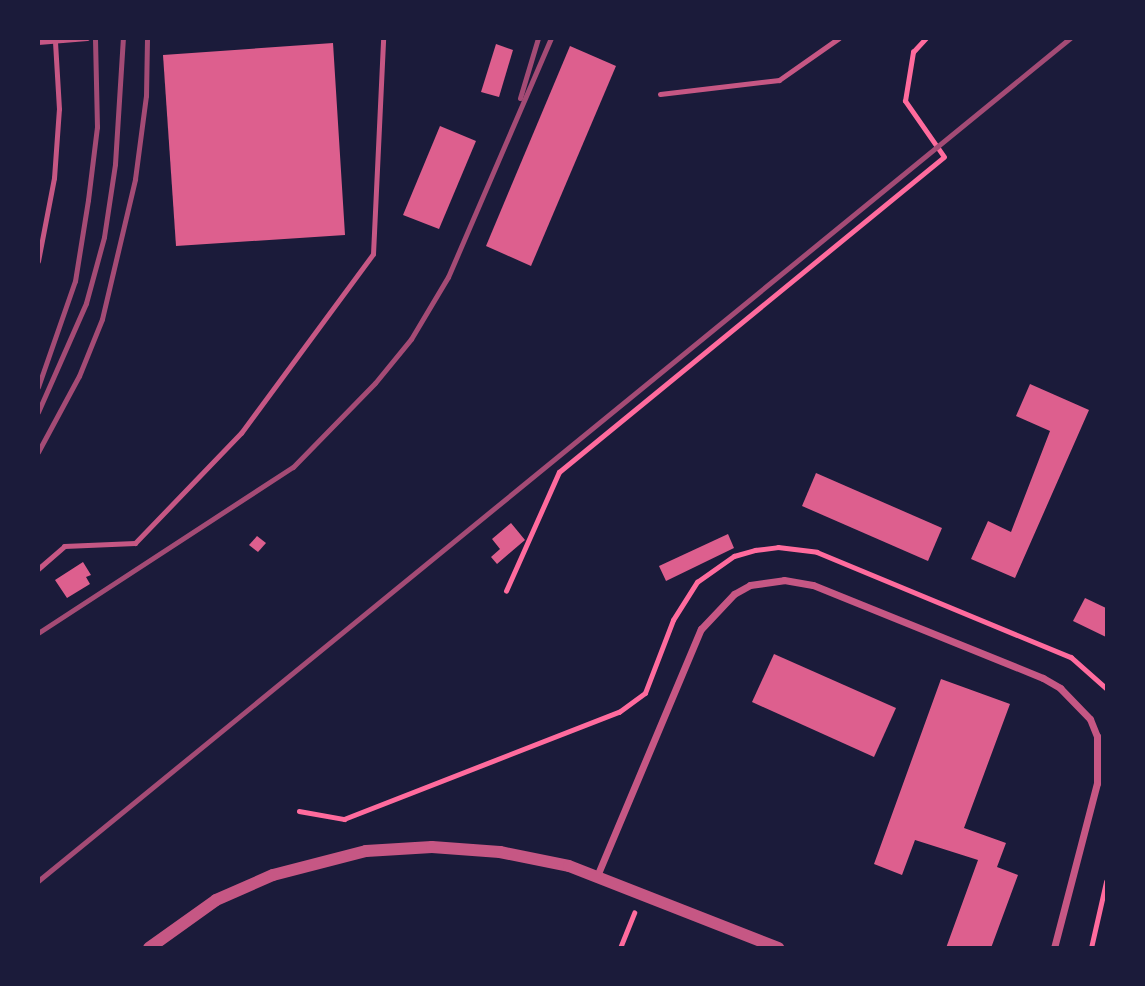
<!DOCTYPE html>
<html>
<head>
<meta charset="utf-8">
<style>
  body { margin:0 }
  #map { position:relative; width:1145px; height:986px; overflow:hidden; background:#1b1b3a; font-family:"Exo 2",sans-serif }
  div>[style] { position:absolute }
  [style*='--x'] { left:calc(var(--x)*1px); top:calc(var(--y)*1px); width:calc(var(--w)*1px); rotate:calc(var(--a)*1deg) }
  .building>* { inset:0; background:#dd5f8e }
  .path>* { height:4.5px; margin:-2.25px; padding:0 2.25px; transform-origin:2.25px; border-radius:2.25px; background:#ff6b9d }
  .service>* { height:5px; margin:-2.5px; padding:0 2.5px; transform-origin:2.5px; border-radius:2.5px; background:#c65784 }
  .minor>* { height:7px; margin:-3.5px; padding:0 3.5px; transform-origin:3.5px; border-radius:3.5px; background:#c65784 }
  .tertiary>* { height:12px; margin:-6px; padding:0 6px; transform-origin:6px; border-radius:6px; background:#c65784 }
  .rail>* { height:5px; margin:-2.5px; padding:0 2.5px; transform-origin:2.5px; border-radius:2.5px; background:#a44b75 }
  span { translate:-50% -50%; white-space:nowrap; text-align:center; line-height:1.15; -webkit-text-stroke:7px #1b1b3a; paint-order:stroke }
  .frame { position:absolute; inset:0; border:40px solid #1b1b3a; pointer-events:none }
</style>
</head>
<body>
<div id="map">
  <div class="building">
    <i style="clip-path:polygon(333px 43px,345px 235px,176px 246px,163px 55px)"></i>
    <i style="clip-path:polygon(496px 44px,513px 50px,499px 97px,481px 92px)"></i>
    <i style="clip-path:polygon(570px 46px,616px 66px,531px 266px,486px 246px)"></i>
    <i style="clip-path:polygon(440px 126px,476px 141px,439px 229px,403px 215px)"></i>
    <i style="clip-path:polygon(1030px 384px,1089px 410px,1015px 578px,971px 559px,988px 521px,1011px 532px,1050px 431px,1016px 416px)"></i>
    <i style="clip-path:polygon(816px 473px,942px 528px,928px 561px,802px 506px)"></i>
    <i style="clip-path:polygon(511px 523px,525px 540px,497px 564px,491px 557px,500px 549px,492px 539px)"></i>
    <i style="clip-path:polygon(728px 534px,734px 548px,666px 581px,659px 566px)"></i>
    <i style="clip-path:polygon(257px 536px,266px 543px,258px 552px,249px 545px)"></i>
    <i style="clip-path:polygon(83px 562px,91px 575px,86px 577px,90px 584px,67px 598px,55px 580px)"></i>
    <i style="clip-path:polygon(1085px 598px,1106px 608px,1106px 637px,1073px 621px)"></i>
    <i style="clip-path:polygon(774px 654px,896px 708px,874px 757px,752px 702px)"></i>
    <i style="clip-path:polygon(941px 679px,1010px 704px,964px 828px,1006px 843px,997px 867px,1018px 875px,991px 948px,946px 948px,978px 860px,915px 840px,902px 875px,874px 864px)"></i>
  </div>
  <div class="path">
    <i style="--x:506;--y:591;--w:130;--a:-66"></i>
    <i style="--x:559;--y:472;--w:497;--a:-39.3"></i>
    <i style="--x:944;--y:157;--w:68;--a:-124.9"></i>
    <i style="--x:905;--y:101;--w:50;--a:-80.7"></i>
    <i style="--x:913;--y:52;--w:19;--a:-47"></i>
    <i style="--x:299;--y:811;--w:46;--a:10.1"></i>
    <i style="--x:344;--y:819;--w:295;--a:-21.3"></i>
    <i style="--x:619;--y:712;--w:32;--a:-36"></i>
    <i style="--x:645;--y:693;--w:78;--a:-69"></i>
    <i style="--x:673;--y:620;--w:45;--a:-57.7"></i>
    <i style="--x:697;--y:582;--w:45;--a:-35.1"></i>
    <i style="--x:734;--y:556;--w:22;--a:-16"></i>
    <i style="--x:755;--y:550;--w:23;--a:-7"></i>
    <i style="--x:778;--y:547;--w:39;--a:7"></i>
    <i style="--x:817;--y:552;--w:275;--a:22.5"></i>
    <i style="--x:1071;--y:657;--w:47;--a:41.5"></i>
    <i style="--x:620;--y:948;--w:38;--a:-68"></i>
    <i style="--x:1091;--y:948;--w:68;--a:-77.2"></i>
  </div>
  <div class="service">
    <i style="--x:38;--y:42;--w:49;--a:-4.7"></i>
    <i style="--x:660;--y:94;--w:120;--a:-6.7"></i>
    <i style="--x:779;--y:80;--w:73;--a:-35"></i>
    <i style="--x:38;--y:261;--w:85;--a:-79.1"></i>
    <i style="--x:54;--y:178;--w:69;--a:-85.9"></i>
    <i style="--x:59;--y:109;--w:68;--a:-93.4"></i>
    <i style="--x:38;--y:569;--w:35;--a:-41"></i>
    <i style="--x:64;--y:546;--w:71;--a:-2.4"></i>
    <i style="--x:135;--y:543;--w:153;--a:-46.1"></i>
    <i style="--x:241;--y:433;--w:222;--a:-53.6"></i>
    <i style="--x:373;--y:254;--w:216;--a:-87.3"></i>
  </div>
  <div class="minor">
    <i style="--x:597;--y:876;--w:268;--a:-67.2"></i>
    <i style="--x:701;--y:629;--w:48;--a:-46.7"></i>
    <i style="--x:734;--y:594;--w:18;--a:-29"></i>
    <i style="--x:750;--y:585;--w:34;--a:-8"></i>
    <i style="--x:784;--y:580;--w:29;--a:10"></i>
    <i style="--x:813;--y:585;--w:248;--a:22"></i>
    <i style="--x:1043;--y:678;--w:20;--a:30"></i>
    <i style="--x:1060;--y:688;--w:43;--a:45.9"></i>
    <i style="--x:1090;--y:719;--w:18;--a:68"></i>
    <i style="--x:1097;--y:736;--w:47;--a:90"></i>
    <i style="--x:1097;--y:783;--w:171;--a:104.6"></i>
  </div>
  <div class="tertiary">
    <i style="--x:149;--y:948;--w:82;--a:-35.6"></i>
    <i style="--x:216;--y:900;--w:62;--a:-23.7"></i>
    <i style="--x:273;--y:875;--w:96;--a:-14.5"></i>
    <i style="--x:366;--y:851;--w:66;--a:-3.5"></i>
    <i style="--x:432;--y:847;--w:68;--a:4.2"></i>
    <i style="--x:500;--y:852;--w:70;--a:11.5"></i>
    <i style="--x:569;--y:866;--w:225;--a:21.4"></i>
  </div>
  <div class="rail">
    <i style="--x:520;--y:98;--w:63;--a:-73.3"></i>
    <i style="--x:38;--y:387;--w:112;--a:-70.8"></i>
    <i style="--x:75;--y:281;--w:82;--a:-80.9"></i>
    <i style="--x:88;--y:200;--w:74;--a:-83"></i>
    <i style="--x:97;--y:127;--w:89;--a:-91.3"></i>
    <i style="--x:38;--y:412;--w:119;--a:-66.2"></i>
    <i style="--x:86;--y:303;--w:68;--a:-74.7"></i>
    <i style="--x:104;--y:237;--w:74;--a:-81.4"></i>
    <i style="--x:115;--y:164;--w:126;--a:-86.4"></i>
    <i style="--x:38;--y:452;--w:86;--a:-61.7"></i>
    <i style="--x:79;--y:376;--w:61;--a:-68"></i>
    <i style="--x:102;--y:319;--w:144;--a:-76.7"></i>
    <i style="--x:135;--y:179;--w:84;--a:-82.5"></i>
    <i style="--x:146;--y:96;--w:58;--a:-89"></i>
    <i style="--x:38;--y:633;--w:304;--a:-33.1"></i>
    <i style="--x:293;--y:467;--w:117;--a:-45.7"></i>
    <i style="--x:375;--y:383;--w:57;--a:-50.7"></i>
    <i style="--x:411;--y:339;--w:72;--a:-59.2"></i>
    <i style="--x:448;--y:277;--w:260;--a:-66.7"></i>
    <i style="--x:38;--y:881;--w:1333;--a:-39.24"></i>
  </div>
  <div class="frame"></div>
</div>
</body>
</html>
